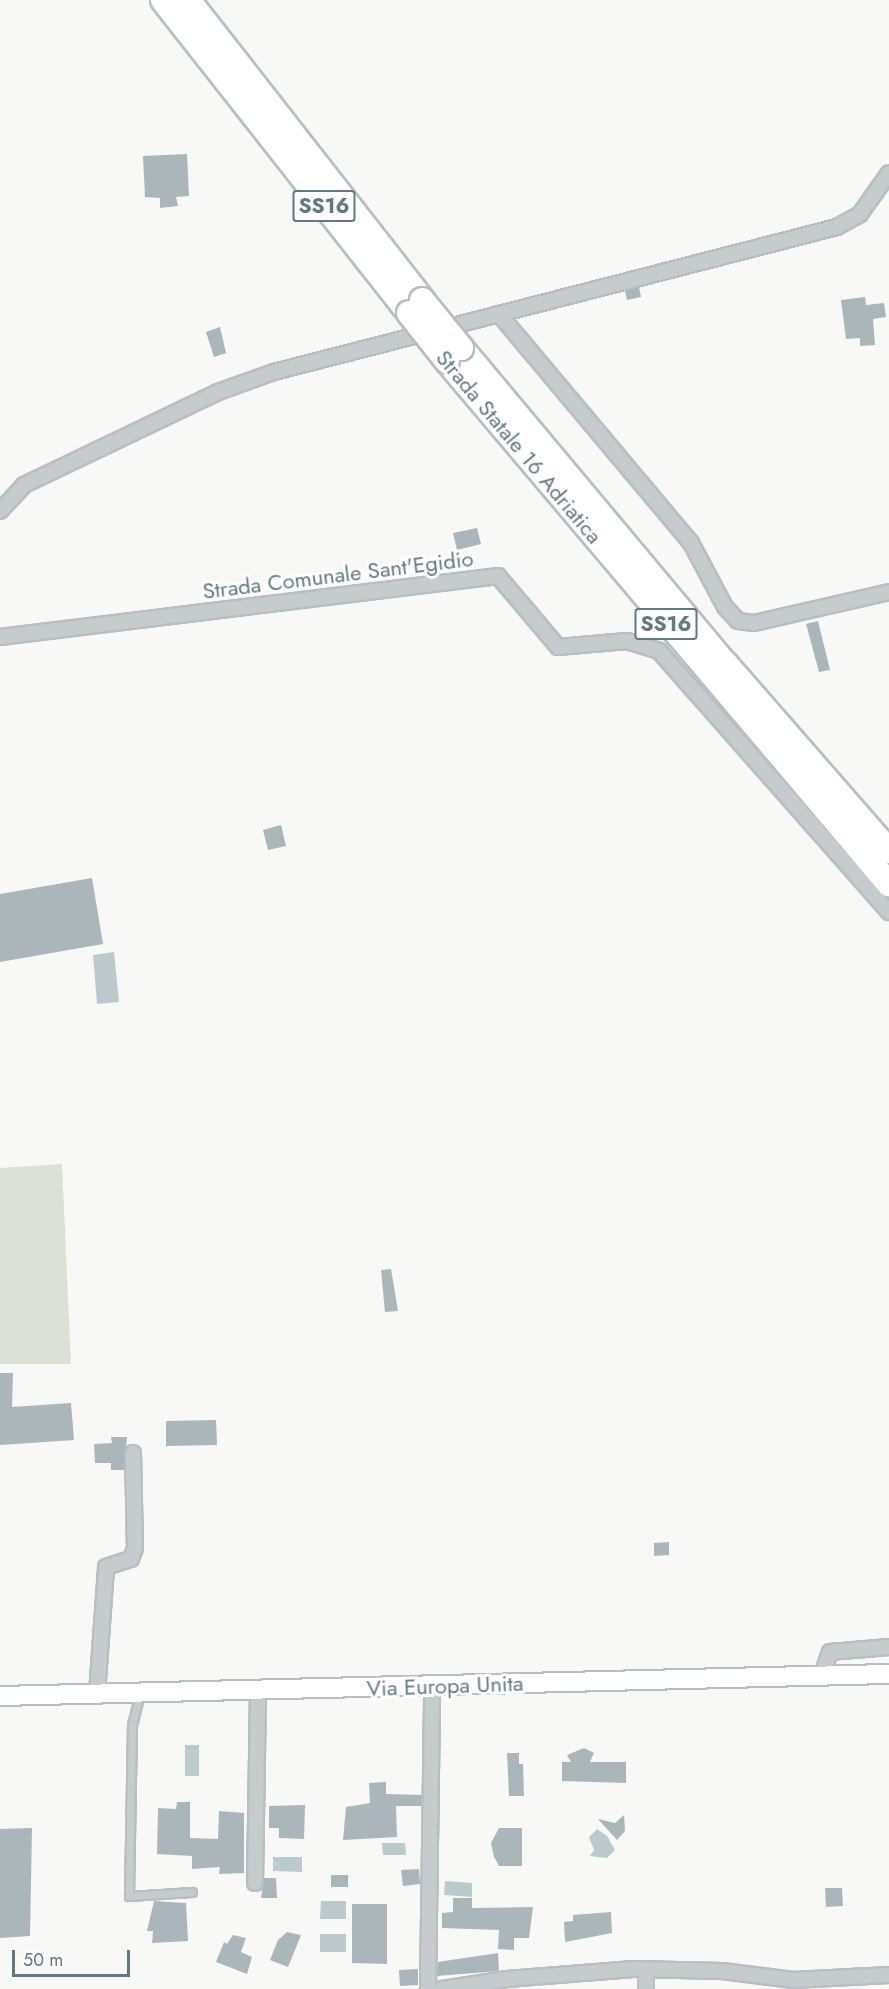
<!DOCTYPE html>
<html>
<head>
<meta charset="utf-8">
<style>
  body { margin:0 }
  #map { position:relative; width:889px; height:1989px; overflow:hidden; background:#f8f8f6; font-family:Jost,sans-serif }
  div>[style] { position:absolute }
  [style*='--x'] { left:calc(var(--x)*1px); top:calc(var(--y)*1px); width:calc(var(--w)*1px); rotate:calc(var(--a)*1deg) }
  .green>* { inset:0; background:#dbe1d6 }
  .water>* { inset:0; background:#bbcbcd }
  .building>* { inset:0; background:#aab6b9 }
  .roads { filter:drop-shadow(2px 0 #b8bfc2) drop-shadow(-2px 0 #b8bfc2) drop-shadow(0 2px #b8bfc2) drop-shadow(0 -2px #b8bfc2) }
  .lane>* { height:7px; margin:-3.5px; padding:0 3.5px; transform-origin:3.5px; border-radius:3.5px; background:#c6cbcd }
  .street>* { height:14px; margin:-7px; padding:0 7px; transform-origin:7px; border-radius:7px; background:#c6cbcd }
  .secondary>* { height:18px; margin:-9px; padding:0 9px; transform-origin:9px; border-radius:9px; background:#fff }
  .highway>* { height:24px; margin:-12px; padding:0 12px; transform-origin:12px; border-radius:12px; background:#fff }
  .bridges { filter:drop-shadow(2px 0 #b8bdbf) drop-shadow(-2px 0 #b8bdbf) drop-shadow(0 2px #b8bdbf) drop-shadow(0 -2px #b8bdbf) }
  .highway-bridge>* { height:24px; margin:-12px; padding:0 12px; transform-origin:12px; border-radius:12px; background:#fff }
  span { translate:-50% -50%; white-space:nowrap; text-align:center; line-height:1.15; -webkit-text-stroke:6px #fff; paint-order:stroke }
  .shield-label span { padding:2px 4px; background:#fff; border:2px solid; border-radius:4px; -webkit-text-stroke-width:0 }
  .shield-label { font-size:21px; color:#627982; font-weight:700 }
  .street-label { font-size:22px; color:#627982 }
  .scale { position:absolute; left:12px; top:1950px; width:118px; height:27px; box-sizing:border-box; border:3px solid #627982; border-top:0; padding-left:8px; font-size:18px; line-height:21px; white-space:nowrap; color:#627982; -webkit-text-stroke:4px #fff; paint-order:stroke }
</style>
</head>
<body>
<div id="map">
  <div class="green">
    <i style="clip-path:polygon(62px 1164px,71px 1364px,0 1364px,0 1168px)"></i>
  </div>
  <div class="water">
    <i style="clip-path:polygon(114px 952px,119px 1002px,97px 1004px,93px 955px)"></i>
    <i style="clip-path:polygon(185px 1745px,199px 1745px,199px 1776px,185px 1776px)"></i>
    <i style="clip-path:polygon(597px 1829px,607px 1836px,615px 1850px,607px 1858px,590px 1856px,594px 1850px,589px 1837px)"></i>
    <i style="clip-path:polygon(382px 1843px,405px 1843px,406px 1855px,383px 1855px)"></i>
    <i style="clip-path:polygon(273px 1857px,302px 1857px,302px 1872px,273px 1871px)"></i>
    <i style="clip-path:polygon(445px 1881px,472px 1883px,472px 1897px,444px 1895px)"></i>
    <i style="clip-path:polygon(321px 1901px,346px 1901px,346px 1919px,320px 1919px)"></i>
    <i style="clip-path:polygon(320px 1934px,346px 1934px,346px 1952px,320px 1952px)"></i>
  </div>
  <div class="building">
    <i style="clip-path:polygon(187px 154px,189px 196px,176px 197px,178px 206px,160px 208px,160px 198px,145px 197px,143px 156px)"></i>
    <i style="clip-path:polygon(639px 287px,641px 297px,627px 300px,625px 291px)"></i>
    <i style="clip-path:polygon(865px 297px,866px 305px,884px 303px,886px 317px,873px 319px,875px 345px,860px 346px,860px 338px,846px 339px,841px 300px)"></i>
    <i style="clip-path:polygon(220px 327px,226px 353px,214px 357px,206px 332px)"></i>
    <i style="clip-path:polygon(477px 528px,481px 544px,457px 550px,453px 533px)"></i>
    <i style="clip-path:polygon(818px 621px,830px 670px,819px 672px,806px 624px)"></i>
    <i style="clip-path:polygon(281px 825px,286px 846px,268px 850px,263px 830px)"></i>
    <i style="clip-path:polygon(92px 878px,103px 944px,0 962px,0 894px)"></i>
    <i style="clip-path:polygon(391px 1269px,398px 1311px,385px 1312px,381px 1270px)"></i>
    <i style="clip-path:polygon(0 1373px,13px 1373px,12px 1407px,71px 1403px,74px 1440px,0 1445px)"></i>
    <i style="clip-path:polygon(216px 1420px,217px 1445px,166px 1446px,166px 1421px)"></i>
    <i style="clip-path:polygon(111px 1437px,127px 1437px,124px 1470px,111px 1470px,111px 1463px,95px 1463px,94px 1444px,112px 1443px)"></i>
    <i style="clip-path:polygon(669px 1542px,669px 1555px,654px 1556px,654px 1543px)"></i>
    <i style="clip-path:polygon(584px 1748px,594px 1753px,590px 1762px,626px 1762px,626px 1783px,562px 1781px,562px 1762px,571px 1762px,567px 1755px)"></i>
    <i style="clip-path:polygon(507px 1753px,519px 1753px,519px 1764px,523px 1764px,524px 1796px,509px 1796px)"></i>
    <i style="clip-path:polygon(386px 1782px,386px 1794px,422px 1795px,421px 1806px,396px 1806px,397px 1837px,343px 1840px,346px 1807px,370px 1803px,369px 1783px)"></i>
    <i style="clip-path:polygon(177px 1802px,190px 1802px,190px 1838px,218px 1839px,219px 1811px,244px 1813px,244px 1873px,219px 1874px,220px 1867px,192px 1869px,192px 1856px,157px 1854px,158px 1808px,176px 1809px)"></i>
    <i style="clip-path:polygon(305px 1805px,304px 1839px,279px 1838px,279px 1828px,269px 1828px,269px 1806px)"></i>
    <i style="clip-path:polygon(624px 1815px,625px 1831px,617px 1840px,598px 1819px,615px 1823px)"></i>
    <i style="clip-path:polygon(32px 1828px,30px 1936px,0 1938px,0 1829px)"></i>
    <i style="clip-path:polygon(499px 1828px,522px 1828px,522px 1866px,499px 1866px,494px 1857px,491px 1843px)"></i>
    <i style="clip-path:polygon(419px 1869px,420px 1884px,403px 1886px,401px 1870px)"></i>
    <i style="clip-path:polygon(331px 1875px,348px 1875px,348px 1887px,331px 1887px)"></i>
    <i style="clip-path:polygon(264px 1878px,276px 1878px,277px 1898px,261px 1898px)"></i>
    <i style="clip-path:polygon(825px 1888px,842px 1888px,843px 1906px,826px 1907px)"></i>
    <i style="clip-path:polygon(453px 1898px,472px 1898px,472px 1908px,533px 1907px,529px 1938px,514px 1938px,514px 1950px,498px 1949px,499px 1930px,442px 1928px,442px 1913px,453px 1912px)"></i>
    <i style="clip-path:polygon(154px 1901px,186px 1903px,188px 1941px,152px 1943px,153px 1931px,147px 1931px)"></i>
    <i style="clip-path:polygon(352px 1904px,387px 1904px,387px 1964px,352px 1963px)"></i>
    <i style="clip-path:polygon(611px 1912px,612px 1933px,565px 1942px,564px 1922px,573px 1921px,573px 1915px)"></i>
    <i style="clip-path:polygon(287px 1932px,301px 1935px,288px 1967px,270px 1960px,278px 1940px)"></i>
    <i style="clip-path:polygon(233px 1935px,246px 1938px,241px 1952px,252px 1957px,247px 1974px,216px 1962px,224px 1942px,227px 1944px)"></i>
    <i style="clip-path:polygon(498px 1953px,499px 1971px,437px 1976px,438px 1962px)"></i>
    <i style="clip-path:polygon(418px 1969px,418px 1985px,400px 1986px,399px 1970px)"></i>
  </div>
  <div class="roads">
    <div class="lane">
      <i style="--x:140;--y:1693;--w:32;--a:104"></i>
      <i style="--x:132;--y:1724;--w:172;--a:91"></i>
      <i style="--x:129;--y:1896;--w:63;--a:-3.6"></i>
    </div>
    <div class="street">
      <i style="--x:499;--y:314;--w:299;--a:50"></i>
      <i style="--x:691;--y:543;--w:72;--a:62"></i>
      <i style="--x:725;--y:607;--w:19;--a:47"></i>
      <i style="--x:738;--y:621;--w:16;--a:7"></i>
      <i style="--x:754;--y:623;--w:139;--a:-12.9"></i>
      <i style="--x:0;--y:511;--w:35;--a:-47"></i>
      <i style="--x:24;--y:485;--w:215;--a:-25.6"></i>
      <i style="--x:218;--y:392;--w:59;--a:-19.7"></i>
      <i style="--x:274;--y:372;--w:581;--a:-14.44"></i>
      <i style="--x:837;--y:227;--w:26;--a:-29"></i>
      <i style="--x:860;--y:214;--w:50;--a:-54.7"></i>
      <i style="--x:0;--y:637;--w:502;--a:-6.98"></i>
      <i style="--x:498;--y:576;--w:93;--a:49.8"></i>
      <i style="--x:558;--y:647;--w:69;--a:-5"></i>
      <i style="--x:627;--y:641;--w:34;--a:17"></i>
      <i style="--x:659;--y:651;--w:348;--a:48.6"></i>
      <i style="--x:822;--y:1675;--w:24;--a:-71"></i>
      <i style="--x:830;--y:1652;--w:59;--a:-4.8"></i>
      <i style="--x:97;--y:1694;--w:127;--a:-85.9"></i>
      <i style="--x:106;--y:1567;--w:26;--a:-18"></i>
      <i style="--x:131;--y:1559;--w:12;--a:-70"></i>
      <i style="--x:135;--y:1548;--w:95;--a:-91.2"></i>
      <i style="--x:255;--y:1883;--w:192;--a:-89.1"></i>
      <i style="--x:646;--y:1970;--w:19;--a:90"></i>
      <i style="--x:428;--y:1989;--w:302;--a:-89.2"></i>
      <i style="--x:442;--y:1989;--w:66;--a:-8.7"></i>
      <i style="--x:507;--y:1979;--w:127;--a:-4.5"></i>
      <i style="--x:634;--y:1969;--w:88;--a:1.3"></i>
      <i style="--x:722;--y:1971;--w:72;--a:7.2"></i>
      <i style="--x:793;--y:1980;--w:96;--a:-3"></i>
    </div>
    <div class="secondary">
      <i style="--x:0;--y:1696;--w:889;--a:-1.42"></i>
    </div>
    <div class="highway">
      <i style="--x:163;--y:0;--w:398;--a:51.8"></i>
      <i style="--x:188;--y:0;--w:380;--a:52"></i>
      <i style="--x:461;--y:348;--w:410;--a:50.1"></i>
      <i style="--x:724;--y:662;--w:251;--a:48.9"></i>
      <i style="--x:447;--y:361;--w:685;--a:49.8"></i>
    </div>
  </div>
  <div class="bridges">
    <div class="highway-bridge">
      <i style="--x:422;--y:300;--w:62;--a:50.9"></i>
      <i style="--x:409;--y:313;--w:61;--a:51.6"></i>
    </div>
  </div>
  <div class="shield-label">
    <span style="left:324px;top:206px">SS16</span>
    <span style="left:666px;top:624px">SS16</span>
  </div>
  <div class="street-label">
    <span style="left:519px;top:447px;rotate:50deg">Strada Statale 16 Adriatica</span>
    <span style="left:338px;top:575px;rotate:-7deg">Strada Comunale Sant'Egidio</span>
    <span style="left:445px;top:1686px;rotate:-2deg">Via Europa Unita</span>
  </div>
  <div class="scale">50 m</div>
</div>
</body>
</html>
